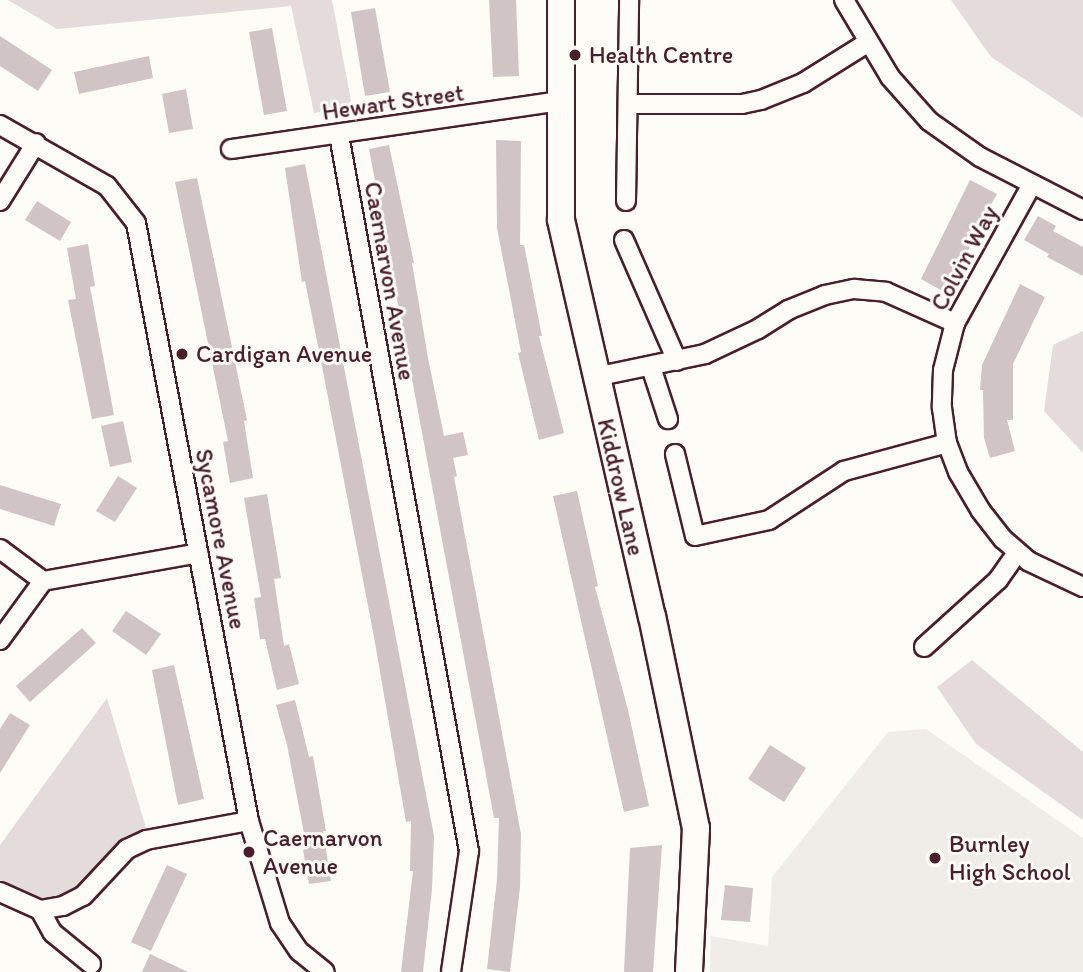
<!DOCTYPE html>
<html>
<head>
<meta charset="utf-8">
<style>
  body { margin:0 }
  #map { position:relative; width:1083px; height:972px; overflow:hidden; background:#fdfcf7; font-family:Itim,sans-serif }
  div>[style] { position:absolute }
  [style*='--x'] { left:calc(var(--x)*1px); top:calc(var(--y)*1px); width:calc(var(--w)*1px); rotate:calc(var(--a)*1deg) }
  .built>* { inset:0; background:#f0ece8 }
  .green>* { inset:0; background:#e3dcda }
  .building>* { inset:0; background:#d0c5c4 }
  .roads { filter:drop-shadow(2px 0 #4a1f2b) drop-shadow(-2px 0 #4a1f2b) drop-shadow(0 2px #4a1f2b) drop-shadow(0 -2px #4a1f2b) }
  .minor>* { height:18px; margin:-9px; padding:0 9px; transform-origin:9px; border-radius:9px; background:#fdfcf7 }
  .primary>* { height:26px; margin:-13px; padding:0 13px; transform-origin:13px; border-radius:13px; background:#fdfcf7 }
  .dots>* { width:19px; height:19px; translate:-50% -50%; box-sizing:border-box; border:4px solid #fdfcf7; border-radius:50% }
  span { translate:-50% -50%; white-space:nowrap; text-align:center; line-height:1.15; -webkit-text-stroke:6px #fdfcf7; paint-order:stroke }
  .poi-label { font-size:24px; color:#4a1f2b }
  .left { translate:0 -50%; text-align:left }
  .street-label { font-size:24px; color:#4a1f2b }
</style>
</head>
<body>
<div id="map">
  <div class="built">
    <i style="clip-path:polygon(926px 729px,1083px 838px,1083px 972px,710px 972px,711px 936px,768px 946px,772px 877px,888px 732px)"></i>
  </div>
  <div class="green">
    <i style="clip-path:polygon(8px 0,332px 0,352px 106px,314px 113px,291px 6px,57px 29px)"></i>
    <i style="clip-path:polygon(951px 0,1083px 0,1083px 118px,991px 57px)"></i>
    <i style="clip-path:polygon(1083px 331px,1083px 453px,1044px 411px,1053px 345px)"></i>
    <i style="clip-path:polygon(972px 660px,1083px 752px,1083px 820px,976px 744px,937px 687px)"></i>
    <i style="clip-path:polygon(107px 698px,146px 828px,80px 889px,39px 900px,0 882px,0 845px)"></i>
  </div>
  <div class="building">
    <i style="clip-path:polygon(489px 0,516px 0,519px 76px,493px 77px)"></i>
    <i style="clip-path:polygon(375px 8px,390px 92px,365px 96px,351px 12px)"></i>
    <i style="clip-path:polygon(272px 28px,287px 111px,264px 115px,249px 32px)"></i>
    <i style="clip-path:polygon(0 36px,52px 70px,38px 91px,0 66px)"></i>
    <i style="clip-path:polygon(149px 56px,153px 78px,79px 94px,74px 72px)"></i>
    <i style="clip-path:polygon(186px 89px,193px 129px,169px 133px,162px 94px)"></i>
    <i style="clip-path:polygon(496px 140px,521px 141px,520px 245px,524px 245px,542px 336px,539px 336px,564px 433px,539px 440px,518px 353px,521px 352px,497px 228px)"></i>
    <i style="clip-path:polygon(389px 145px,414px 263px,412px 263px,428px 358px,444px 436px,463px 432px,468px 455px,453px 458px,457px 476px,454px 477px,521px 834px,520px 887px,510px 972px,487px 969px,497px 879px,499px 818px,494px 818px,369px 149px)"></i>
    <i style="clip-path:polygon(305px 164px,434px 836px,432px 889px,423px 972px,401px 972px,413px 871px,410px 871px,411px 821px,406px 822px,374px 637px,321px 361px,305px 281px,302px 282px,285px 168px)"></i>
    <i style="clip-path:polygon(197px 178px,247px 420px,244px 421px,253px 478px,230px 483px,223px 442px,228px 441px,175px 182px)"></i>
    <i style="clip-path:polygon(970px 180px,997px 194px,970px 241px,972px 242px,948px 294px,921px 279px)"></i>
    <i style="clip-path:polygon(37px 201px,71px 222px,60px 241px,25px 220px)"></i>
    <i style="clip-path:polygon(1038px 216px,1056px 226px,1053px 231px,1083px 247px,1083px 276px,1047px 257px,1049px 254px,1024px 240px)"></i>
    <i style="clip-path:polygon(88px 244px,95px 286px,90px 287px,114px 415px,92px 419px,68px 300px,76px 299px,67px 248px)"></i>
    <i style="clip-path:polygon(1020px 284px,1045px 297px,1013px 364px,1013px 420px,1007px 420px,1015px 451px,990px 458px,984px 438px,983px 390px,980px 390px,982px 365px)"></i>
    <i style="clip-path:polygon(123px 421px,132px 462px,110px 467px,101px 426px)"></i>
    <i style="clip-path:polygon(118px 476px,137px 488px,115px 522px,96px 511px)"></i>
    <i style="clip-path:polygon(0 485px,61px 504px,54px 526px,0 509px)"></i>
    <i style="clip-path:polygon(577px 491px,598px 586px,595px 587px,628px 710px,649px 806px,624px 812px,553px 496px)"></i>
    <i style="clip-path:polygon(267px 494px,281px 578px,274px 579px,284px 646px,289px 644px,299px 684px,277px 690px,265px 639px,260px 639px,254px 598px,261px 597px,244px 498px)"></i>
    <i style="clip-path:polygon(126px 611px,161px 634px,146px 655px,112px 631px)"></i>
    <i style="clip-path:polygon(82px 628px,96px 643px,30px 702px,16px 686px)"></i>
    <i style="clip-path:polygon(174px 665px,204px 799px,178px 805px,152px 670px)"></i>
    <i style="clip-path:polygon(295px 700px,309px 757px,313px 756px,326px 831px,323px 831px,331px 881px,309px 884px,303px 850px,307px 849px,287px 745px,276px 705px)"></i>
    <i style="clip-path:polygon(10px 713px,30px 725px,0 773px,0 729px)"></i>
    <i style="clip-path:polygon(770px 745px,806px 768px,784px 802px,748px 779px)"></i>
    <i style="clip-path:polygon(662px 845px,653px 972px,624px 972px,630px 848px)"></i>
    <i style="clip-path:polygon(167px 865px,187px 874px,151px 951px,131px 942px)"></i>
    <i style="clip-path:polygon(725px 885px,753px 888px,750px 922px,721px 920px)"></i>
    <i style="clip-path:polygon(150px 954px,188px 972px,142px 972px)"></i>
  </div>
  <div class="roads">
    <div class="minor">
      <i style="--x:844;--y:0;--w:90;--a:59.1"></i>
      <i style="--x:890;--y:77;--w:59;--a:48.4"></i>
      <i style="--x:929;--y:121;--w:62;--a:35.2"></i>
      <i style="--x:980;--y:157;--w:116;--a:27.2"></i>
      <i style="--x:629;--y:104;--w:113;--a:0"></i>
      <i style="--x:742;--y:104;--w:19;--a:-12"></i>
      <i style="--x:761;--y:100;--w:45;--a:-22"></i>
      <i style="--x:803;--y:83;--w:75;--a:-32"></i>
      <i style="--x:0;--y:125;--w:123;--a:29.7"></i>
      <i style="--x:107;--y:186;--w:47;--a:51.9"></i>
      <i style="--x:136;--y:223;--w:609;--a:79.3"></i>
      <i style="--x:249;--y:821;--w:107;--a:73.1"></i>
      <i style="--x:280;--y:923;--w:34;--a:56"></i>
      <i style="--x:299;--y:951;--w:33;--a:39"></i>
      <i style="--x:339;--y:135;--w:728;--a:79.71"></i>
      <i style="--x:469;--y:851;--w:122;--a:98.5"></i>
      <i style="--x:231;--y:149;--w:334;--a:-8.3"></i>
      <i style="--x:1031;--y:186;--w:157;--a:119"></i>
      <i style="--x:955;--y:323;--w:49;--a:104.3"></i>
      <i style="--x:943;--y:370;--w:38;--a:92"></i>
      <i style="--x:942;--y:408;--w:35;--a:82"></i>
      <i style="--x:947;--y:443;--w:31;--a:69"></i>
      <i style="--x:958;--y:472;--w:45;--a:59.5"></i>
      <i style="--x:981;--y:511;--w:36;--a:52"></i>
      <i style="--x:1003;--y:539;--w:33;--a:41"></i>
      <i style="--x:1028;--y:561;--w:61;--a:25.3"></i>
      <i style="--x:0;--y:201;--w:68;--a:-58.2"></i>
      <i style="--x:626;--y:201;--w:201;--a:-89.1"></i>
      <i style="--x:624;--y:240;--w:132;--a:66.3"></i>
      <i style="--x:651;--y:367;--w:55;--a:71.9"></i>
      <i style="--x:595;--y:377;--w:112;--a:-11.8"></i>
      <i style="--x:705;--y:354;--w:59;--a:-25.3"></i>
      <i style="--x:758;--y:329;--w:36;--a:-32"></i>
      <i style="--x:788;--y:310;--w:40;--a:-22"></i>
      <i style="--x:825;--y:295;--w:30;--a:-12"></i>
      <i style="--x:854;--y:289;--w:32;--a:5"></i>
      <i style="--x:886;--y:292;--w:76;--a:24.2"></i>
      <i style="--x:675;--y:454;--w:84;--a:76.3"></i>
      <i style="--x:695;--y:536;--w:76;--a:-12.2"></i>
      <i style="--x:769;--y:520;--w:90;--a:-33.2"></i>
      <i style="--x:844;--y:471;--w:107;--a:-15.2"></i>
      <i style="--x:0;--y:549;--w:54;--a:36.7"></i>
      <i style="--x:43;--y:581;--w:158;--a:-10.2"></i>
      <i style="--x:0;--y:640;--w:73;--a:-53.9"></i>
      <i style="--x:924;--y:647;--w:100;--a:-42.2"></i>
      <i style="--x:998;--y:580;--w:33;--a:-55"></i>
      <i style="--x:0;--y:892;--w:44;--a:24.2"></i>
      <i style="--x:40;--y:910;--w:23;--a:-10"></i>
      <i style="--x:63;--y:906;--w:22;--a:-27"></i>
      <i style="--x:83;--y:896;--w:64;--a:-46.9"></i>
      <i style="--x:127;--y:849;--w:21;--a:-25"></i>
      <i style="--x:146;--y:840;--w:105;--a:-10.5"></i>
      <i style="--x:40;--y:910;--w:26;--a:61"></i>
      <i style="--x:53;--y:933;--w:49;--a:39.2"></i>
    </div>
    <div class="primary">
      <i style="--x:561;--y:0;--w:220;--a:90"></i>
      <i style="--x:561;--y:220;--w:406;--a:77.1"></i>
      <i style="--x:652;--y:616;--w:217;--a:78.3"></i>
      <i style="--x:696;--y:828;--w:144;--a:92.8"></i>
    </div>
  </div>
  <div class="dots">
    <i style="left:575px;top:55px;background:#4a1f2b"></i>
    <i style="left:182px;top:354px;background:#4a1f2b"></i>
    <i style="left:249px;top:852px;background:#4a1f2b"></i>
    <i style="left:935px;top:858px;background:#4a1f2b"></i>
  </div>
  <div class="poi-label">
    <span class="left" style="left:589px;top:55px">Health Centre</span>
    <span class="left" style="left:196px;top:354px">Cardigan Avenue</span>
    <span class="left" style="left:263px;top:852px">Caernarvon<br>Avenue</span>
    <span class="left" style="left:949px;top:858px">Burnley<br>High School</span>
  </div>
  <div class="street-label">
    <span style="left:393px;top:102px;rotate:-8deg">Hewart Street</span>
    <span style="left:964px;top:258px;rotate:-62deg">Colvin Way</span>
    <span style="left:390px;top:281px;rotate:80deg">Caernarvon Avenue</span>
    <span style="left:621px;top:487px;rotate:77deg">Kiddrow Lane</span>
    <span style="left:221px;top:539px;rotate:79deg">Sycamore Avenue</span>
  </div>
</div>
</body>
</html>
